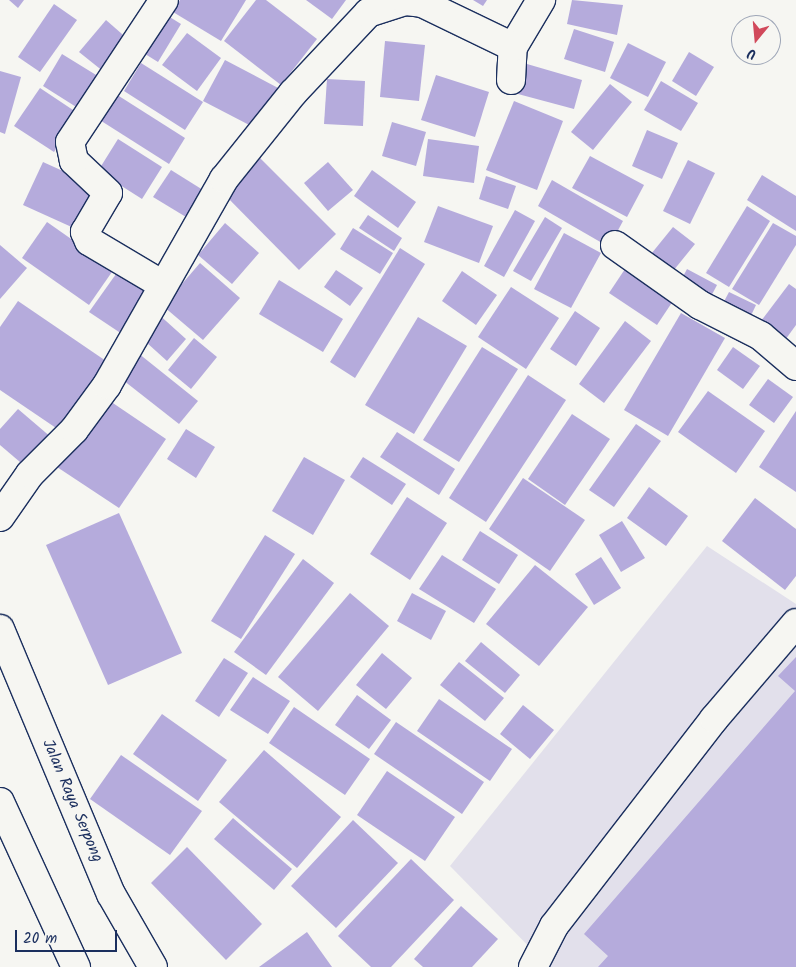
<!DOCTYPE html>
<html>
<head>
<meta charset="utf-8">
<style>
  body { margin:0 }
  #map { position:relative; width:796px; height:967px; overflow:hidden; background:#f6f6f2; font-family:Kalam,sans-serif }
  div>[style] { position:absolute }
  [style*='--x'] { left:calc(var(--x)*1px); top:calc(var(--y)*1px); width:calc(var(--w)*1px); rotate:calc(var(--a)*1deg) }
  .built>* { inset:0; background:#e2e0eb }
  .building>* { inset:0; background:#b5abdc }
  .roads { filter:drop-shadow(1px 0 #1b2f5e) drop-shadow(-1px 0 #1b2f5e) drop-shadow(0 1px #1b2f5e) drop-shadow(0 -1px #1b2f5e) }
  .minor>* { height:28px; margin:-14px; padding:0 14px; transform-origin:14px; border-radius:14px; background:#f6f6f2 }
  .primary>* { height:28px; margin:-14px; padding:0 14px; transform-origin:14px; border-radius:14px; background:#f6f6f2 }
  span { translate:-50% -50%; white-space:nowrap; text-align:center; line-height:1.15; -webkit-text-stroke:4.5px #f6f6f2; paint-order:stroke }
  .street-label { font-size:16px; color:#1b2f5e }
  .north { position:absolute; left:731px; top:15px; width:50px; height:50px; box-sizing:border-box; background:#f6f6f2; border:1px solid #9ea6b7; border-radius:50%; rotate:197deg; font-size:14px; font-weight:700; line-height:20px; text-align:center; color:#1b2f5e }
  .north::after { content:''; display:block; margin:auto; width:18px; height:22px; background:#d1495b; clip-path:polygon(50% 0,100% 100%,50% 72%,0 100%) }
  .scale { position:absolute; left:15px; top:930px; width:102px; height:22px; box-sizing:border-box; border:2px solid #1b2f5e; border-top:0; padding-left:6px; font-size:15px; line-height:18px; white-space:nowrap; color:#1b2f5e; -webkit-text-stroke:4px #f6f6f2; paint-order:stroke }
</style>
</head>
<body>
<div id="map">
  <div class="built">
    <i style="clip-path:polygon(707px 546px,796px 604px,796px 967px,549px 967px,450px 866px)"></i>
  </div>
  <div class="building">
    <i style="clip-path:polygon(9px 0,24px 0,18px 8px)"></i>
    <i style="clip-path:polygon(180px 0,246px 0,221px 41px,173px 12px)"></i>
    <i style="clip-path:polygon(256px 0,266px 0,317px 39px,281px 85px,224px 41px)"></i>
    <i style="clip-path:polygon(306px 0,346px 0,332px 19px)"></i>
    <i style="clip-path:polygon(473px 0,487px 0,483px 6px)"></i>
    <i style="clip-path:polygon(572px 0,623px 5px,617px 35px,567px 24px)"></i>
    <i style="clip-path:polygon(54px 4px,77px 20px,40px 72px,18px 57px)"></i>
    <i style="clip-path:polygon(160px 11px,181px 24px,158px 62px,137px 49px)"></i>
    <i style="clip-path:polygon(106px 20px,130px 41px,104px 72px,79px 52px)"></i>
    <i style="clip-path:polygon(574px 29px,614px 42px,605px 72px,564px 59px)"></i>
    <i style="clip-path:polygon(187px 33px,221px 58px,197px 91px,162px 65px)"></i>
    <i style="clip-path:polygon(385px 41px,425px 45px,419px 101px,380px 97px)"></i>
    <i style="clip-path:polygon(628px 43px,666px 62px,648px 97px,610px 78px)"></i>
    <i style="clip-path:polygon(689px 52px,714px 67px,696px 96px,672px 81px)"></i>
    <i style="clip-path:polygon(62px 54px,101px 78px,81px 110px,43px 86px)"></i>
    <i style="clip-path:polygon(225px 60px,280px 89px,259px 130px,203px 101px)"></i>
    <i style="clip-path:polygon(141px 63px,203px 102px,185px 130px,124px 91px)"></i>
    <i style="clip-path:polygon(527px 64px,582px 80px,574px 109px,518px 94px)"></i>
    <i style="clip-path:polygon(0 71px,21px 77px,5px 134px,0 132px)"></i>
    <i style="clip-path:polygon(436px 75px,489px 92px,475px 137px,421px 120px)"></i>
    <i style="clip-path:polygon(327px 79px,365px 81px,363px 126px,324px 124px)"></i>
    <i style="clip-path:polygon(661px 81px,698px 103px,681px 131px,644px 110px)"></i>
    <i style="clip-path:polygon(610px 84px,632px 102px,593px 150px,571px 132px)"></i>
    <i style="clip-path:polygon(40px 88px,79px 114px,54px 152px,14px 126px)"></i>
    <i style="clip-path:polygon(111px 91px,185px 138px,169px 164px,95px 117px)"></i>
    <i style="clip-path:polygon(514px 101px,563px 121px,537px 190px,486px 170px)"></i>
    <i style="clip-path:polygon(392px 122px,426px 132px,416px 166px,382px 156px)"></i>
    <i style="clip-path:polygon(647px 130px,678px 143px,662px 179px,632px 166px)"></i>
    <i style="clip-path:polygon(118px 139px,162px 167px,142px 199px,98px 171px)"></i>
    <i style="clip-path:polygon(428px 139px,479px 146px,474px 183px,423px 176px)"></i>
    <i style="clip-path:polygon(257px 155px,336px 234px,299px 270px,221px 191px)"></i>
    <i style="clip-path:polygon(590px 156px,644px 185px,627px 217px,572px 188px)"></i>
    <i style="clip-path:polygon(688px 160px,715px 173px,690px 224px,663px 211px)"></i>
    <i style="clip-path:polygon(43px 162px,96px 186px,76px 229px,23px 205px)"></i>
    <i style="clip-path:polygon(328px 162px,353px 190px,328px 211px,304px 183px)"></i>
    <i style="clip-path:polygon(171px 170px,203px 190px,186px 217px,153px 197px)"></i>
    <i style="clip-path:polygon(372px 170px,416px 202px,398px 228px,354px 196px)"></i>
    <i style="clip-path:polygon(762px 175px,796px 196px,796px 231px,747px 200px)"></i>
    <i style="clip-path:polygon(486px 176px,516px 186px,508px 209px,479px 199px)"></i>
    <i style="clip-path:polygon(552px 180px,623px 221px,609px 247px,538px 206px)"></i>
    <i style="clip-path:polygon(438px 206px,493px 226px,479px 263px,424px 242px)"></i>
    <i style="clip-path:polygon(747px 206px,770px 221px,729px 287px,706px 273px)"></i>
    <i style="clip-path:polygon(515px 210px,535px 221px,504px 277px,484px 266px)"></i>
    <i style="clip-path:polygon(368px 215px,402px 238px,394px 251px,359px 228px)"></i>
    <i style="clip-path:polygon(545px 217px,562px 228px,531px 281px,513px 271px)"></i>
    <i style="clip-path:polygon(47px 222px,114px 269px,89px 305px,22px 258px)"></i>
    <i style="clip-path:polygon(225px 223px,259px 253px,232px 284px,198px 255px)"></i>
    <i style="clip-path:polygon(773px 223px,796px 236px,796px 245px,759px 305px,732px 289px)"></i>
    <i style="clip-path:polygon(673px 227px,695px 244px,669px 276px,647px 259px)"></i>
    <i style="clip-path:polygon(353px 228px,393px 253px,380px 274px,340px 249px)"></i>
    <i style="clip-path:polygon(564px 233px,601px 253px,571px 308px,534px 289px)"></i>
    <i style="clip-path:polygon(0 245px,27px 268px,0 299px)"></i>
    <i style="clip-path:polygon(400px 248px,425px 264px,355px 378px,330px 362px)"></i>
    <i style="clip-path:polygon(200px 263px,240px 298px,203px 340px,163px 306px)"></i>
    <i style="clip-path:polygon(627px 266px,675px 298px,657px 325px,609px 293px)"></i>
    <i style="clip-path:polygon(121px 267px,153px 289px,122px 334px,89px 312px)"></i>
    <i style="clip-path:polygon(687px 269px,717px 285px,708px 302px,678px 286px)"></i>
    <i style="clip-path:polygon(336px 270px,363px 288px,350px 306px,324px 287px)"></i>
    <i style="clip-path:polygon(462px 271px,497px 295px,476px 325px,442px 301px)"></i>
    <i style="clip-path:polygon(279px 280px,343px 319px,323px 352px,259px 314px)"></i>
    <i style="clip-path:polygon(789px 284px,796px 289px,796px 325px,780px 347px,755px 329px)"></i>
    <i style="clip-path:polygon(511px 287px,559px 318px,526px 369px,478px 337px)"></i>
    <i style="clip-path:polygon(729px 292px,756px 305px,747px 324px,719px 311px)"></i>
    <i style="clip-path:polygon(18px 301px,106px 361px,59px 430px,0 390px,0 327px)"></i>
    <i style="clip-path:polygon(575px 311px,600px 328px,576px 366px,550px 349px)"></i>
    <i style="clip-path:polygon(156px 312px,186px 339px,167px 361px,136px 333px)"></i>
    <i style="clip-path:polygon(681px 313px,725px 338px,668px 436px,624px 410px)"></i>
    <i style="clip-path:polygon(418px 317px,467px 346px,414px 434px,365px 405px)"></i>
    <i style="clip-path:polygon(625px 321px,651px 341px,604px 403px,579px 384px)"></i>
    <i style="clip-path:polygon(194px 338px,217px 357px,191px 389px,168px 370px)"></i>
    <i style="clip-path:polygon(482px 347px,518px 369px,459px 462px,423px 440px)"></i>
    <i style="clip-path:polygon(733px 347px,760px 366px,743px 389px,717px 370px)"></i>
    <i style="clip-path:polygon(133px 349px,198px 401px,179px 424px,114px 373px)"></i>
    <i style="clip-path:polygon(528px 375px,566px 400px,486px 522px,449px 498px)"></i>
    <i style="clip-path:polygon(768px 379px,793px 397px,774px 423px,749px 405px)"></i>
    <i style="clip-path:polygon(708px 391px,765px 431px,736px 473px,678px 432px)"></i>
    <i style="clip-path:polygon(104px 397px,166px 439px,119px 508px,57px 467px)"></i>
    <i style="clip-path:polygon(18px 409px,52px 438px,27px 468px,0 445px,0 429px)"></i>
    <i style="clip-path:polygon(796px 411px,796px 492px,759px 467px)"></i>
    <i style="clip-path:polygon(572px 414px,610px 439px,565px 505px,528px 479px)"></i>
    <i style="clip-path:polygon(636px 424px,661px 441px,614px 507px,589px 490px)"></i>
    <i style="clip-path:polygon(186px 429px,215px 447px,196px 478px,167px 459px)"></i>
    <i style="clip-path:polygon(397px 432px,455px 469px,439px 495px,380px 457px)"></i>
    <i style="clip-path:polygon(304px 457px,345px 480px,313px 535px,272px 511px)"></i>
    <i style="clip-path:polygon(363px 457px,406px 484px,392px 505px,350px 477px)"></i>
    <i style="clip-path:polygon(523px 478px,585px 520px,550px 571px,489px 529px)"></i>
    <i style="clip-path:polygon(649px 487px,688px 516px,666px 546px,627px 518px)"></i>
    <i style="clip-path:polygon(407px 497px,447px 523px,410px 580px,370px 554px)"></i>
    <i style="clip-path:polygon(755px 498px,796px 529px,796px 576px,785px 590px,722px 541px)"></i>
    <i style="clip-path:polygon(119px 513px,182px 653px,108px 685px,46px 545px)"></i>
    <i style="clip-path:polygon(622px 521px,645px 558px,621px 572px,599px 535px)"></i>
    <i style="clip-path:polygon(480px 531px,518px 555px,499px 584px,462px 560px)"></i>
    <i style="clip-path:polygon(265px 535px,295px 554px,241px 639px,211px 621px)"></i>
    <i style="clip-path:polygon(442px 555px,496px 589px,474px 623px,419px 589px)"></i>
    <i style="clip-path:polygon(601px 557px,621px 588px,594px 605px,575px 574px)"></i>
    <i style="clip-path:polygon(303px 559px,334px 583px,266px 675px,234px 652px)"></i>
    <i style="clip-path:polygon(535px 565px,588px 607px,539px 666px,486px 624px)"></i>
    <i style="clip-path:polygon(350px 593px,389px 626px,318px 711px,278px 677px)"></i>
    <i style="clip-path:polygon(412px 593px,446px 611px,431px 640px,397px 621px)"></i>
    <i style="clip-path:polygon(481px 642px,520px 675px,505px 693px,465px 661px)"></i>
    <i style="clip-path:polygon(382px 653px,412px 678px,386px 709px,356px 685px)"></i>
    <i style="clip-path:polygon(796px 657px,796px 967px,598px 967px,608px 956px,584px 934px,795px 691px,778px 676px)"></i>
    <i style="clip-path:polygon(224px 658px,248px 673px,219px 717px,195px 701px)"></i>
    <i style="clip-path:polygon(459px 662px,504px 698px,485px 721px,440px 685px)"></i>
    <i style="clip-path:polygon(253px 677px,290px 701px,268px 734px,230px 710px)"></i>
    <i style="clip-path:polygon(357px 695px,391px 720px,369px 749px,335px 725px)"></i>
    <i style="clip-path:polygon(439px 699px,512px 749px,490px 781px,417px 731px)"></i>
    <i style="clip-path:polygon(523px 705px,554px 730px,530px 759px,500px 734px)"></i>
    <i style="clip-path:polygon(294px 707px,370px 759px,345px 795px,269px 743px)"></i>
    <i style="clip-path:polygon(162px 714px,227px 760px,198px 801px,133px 754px)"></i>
    <i style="clip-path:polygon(396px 722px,484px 782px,462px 814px,374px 754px)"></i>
    <i style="clip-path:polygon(264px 750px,341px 817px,297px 868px,219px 802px)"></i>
    <i style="clip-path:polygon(121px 755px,202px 811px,170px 855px,90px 799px)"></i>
    <i style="clip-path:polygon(387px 771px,455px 817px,425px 861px,357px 815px)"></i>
    <i style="clip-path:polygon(233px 818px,292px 869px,274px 890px,214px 839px)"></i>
    <i style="clip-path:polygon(353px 820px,398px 863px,336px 928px,291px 886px)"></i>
    <i style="clip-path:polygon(187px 847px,262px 924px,226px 960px,151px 883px)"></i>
    <i style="clip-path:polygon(411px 859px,454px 900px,391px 967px,371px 967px,338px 936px)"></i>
    <i style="clip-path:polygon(461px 906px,498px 939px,472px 967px,423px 967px,414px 959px)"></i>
    <i style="clip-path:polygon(307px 932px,332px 967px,259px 967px)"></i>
  </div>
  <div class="roads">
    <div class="minor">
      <i style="--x:511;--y:80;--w:33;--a:-87"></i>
      <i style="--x:513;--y:47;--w:55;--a:-59.2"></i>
      <i style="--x:615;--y:245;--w:104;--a:35.2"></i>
      <i style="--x:700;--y:305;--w:68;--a:26.9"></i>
      <i style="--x:761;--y:336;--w:46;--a:40.6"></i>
      <i style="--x:163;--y:285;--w:86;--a:-149.3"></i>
      <i style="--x:89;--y:241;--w:10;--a:-114"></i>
      <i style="--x:85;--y:232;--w:45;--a:-59.5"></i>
      <i style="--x:108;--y:193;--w:47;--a:-136.7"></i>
      <i style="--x:74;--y:161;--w:19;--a:-102"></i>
      <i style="--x:70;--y:142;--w:170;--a:-56.5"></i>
      <i style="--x:0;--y:517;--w:52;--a:-55.1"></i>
      <i style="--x:30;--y:474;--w:62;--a:-45"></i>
      <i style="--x:74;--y:430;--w:56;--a:-53.7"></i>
      <i style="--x:107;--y:385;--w:237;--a:-60.4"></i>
      <i style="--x:224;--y:179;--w:110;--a:-51.3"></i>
      <i style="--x:293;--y:93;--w:110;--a:-46.8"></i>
      <i style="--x:368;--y:13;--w:40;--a:-18"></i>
      <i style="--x:406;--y:1;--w:16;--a:7"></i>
      <i style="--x:422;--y:3;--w:101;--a:25.8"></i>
      <i style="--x:533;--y:967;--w:46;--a:-62.9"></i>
      <i style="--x:554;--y:926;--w:262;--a:-52.3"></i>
      <i style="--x:714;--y:719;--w:126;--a:-49.5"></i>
    </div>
    <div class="primary">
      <i style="--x:0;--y:629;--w:287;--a:67.3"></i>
      <i style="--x:111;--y:894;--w:84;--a:60.1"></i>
      <i style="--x:0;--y:802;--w:182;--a:65.3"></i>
    </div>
  </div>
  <div class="street-label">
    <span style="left:72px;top:801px;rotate:67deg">Jalan Raya Serpong</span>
  </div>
  <div class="north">U</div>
  <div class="scale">20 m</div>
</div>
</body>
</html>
